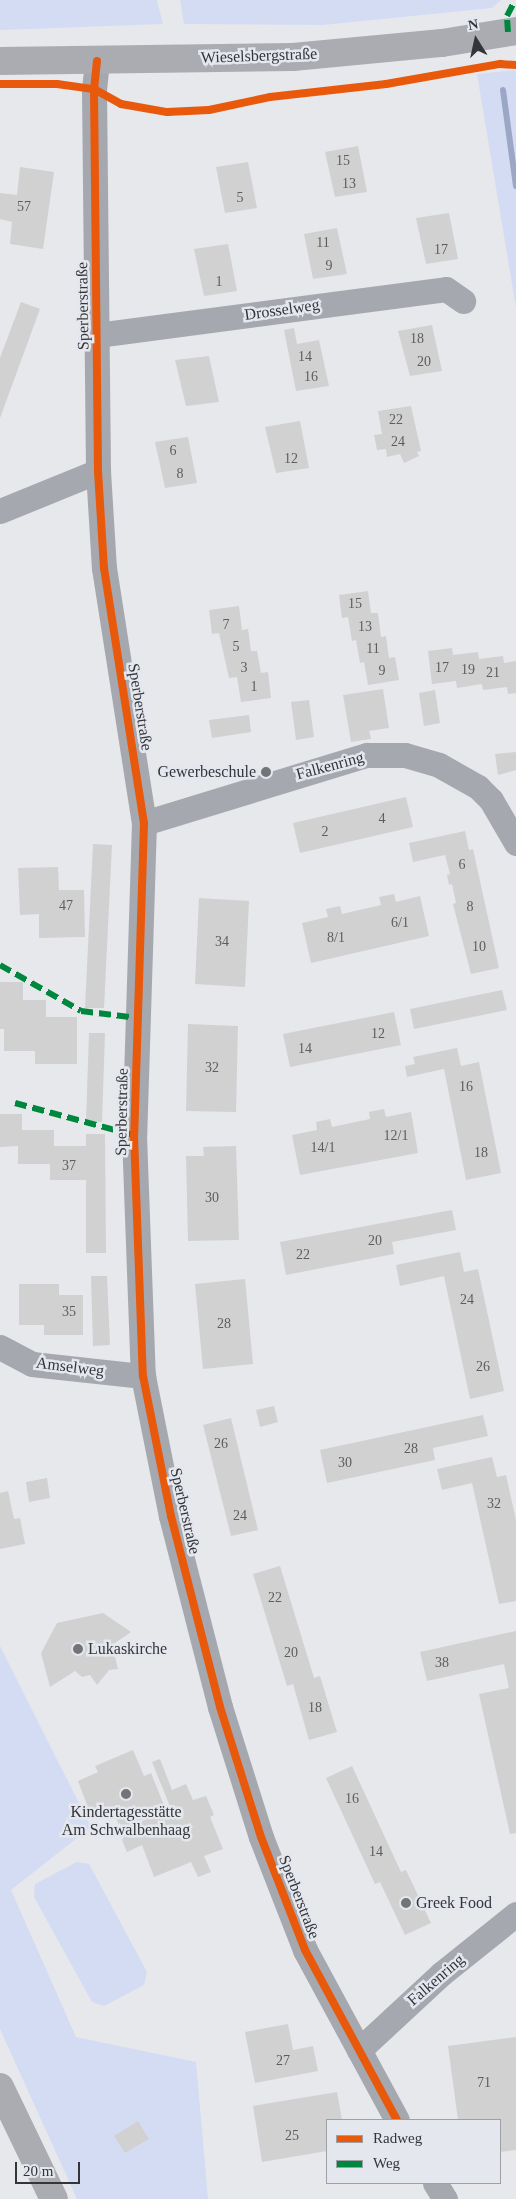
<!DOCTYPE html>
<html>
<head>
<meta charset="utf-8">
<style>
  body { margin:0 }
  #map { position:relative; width:516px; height:2199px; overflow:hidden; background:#e6e8ec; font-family:Georgia,serif }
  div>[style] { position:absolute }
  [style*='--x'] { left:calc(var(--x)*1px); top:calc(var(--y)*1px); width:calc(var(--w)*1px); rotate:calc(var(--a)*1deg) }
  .green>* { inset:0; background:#d4dcf3 }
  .stream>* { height:6px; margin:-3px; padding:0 3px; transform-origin:3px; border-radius:3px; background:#9ca7c6 }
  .building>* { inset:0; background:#d1d1d2 }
  .minor>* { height:25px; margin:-12.5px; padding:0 12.5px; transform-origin:12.5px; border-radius:12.5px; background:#a6a8af }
  .major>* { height:28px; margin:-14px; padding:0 14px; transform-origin:14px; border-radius:14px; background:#aaacb2 }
  .quiet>* { height:6px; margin-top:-3px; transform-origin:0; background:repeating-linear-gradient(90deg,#00873e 0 12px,transparent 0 18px) }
  .cycleway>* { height:8px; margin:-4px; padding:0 4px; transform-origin:4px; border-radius:4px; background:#e8590c }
  .dots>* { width:14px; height:14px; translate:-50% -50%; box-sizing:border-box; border:2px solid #e4e7ee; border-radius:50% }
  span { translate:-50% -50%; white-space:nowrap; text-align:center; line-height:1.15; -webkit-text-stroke:5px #e4e7ee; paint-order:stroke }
  .number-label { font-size:14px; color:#5c5d5f }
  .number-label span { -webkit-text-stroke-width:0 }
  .street-label { font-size:16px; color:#343538 }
  .poi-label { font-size:16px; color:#343538 }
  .right { translate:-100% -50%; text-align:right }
  .left { translate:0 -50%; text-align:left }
  .legend { position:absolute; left:326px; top:2119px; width:175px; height:65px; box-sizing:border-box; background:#e4e7ee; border:1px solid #9ea0a5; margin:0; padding:6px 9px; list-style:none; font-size:15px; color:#343538 }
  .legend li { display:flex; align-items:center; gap:10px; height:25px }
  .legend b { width:25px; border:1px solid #9ea0a5 }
  .north { position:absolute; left:451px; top:15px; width:50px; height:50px; -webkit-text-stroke:4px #e4e7ee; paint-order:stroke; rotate:350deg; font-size:14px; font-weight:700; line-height:20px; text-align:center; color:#343538 }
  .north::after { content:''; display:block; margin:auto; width:18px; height:22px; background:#343538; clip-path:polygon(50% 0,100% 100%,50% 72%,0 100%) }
  .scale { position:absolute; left:15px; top:2162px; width:65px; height:22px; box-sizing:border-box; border:2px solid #343538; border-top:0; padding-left:6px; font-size:15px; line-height:18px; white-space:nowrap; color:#343538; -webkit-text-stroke:4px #e4e7ee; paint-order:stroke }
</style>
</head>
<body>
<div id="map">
  <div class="green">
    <i style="clip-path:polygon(0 0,157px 0,163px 24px,0 30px)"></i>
    <i style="clip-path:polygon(180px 0,501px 0,492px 8px,323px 25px,184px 24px)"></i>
    <i style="clip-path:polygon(516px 70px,516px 308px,477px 74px)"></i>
    <i style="clip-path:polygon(0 1646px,91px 1827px,11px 1890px,76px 2037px,196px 2062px,208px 2199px,77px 2199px,0 2029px)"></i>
    <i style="clip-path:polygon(77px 1862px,89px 1864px,147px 1972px,144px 1985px,104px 2006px,92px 2002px,34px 1897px,35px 1884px)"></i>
  </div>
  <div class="stream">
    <i style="--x:503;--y:90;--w:97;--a:82.3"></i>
  </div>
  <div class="building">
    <i style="clip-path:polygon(358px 146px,367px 192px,335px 197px,325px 152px)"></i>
    <i style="clip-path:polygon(248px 162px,257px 208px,225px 213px,216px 167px)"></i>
    <i style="clip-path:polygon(20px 167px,54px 172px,43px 249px,10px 244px,12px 222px,0 219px,0 193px,17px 195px)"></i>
    <i style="clip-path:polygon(449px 213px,458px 259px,426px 264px,416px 218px)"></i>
    <i style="clip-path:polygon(337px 228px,347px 274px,313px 279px,304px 234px)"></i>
    <i style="clip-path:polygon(228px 244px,237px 291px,204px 296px,194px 249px)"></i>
    <i style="clip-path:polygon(21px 302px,40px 309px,0 418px,0 358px)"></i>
    <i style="clip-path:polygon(432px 325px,442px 371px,410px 376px,398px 331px)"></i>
    <i style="clip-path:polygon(294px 328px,297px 344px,319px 340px,329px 386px,296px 391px,284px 330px)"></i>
    <i style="clip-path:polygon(209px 356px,219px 402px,186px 406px,175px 360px)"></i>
    <i style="clip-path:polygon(411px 406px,421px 451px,417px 452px,419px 456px,404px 463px,400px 454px,387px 457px,386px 449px,377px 450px,374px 435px,382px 434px,378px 411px)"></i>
    <i style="clip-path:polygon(300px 421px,309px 468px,276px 473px,265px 427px)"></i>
    <i style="clip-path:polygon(188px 437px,197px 483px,165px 488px,155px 442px)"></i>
    <i style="clip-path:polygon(368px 591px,371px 613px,378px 613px,381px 637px,386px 636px,389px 658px,395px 657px,399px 680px,368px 685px,364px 662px,360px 663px,356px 640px,352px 641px,348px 617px,342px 618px,339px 595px)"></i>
    <i style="clip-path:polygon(239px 606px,242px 630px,248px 629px,251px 651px,257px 651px,261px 673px,268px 672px,271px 698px,241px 702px,237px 677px,229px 678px,219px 633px,212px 634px,209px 610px)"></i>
    <i style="clip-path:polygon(452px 648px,453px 655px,478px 652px,479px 659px,503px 656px,504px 663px,516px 661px,516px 693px,508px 694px,507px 687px,483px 690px,482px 684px,457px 688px,456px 681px,432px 684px,428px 651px)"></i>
    <i style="clip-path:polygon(383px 689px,389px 728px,369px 731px,371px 739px,351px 742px,343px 695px)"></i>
    <i style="clip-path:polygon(435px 690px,440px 723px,424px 726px,419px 693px)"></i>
    <i style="clip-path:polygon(309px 700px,314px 737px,296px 740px,291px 702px)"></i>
    <i style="clip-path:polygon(249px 715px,251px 732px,212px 738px,209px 720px)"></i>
    <i style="clip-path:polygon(516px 752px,516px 770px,498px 775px,495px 754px)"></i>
    <i style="clip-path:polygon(406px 797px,413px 827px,300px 853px,293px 823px)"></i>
    <i style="clip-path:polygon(465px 831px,469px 850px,473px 849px,499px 968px,471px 974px,453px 904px,456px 903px,452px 884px,449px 885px,447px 875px,450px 874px,445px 855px,413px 862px,409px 843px)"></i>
    <i style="clip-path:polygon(93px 844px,112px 845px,104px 1008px,85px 1008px)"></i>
    <i style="clip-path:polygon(58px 867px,59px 890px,84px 890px,85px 937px,39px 938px,39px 914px,20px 915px,18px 868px)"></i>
    <i style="clip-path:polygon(394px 894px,396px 902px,420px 896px,429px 936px,311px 963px,302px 923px,328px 917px,326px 909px,340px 906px,342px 914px,381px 905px,379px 897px)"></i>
    <i style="clip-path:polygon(199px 898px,249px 901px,245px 987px,195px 984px)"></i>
    <i style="clip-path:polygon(0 982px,23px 982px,23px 1000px,46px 1000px,46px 1017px,77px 1017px,77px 1064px,35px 1064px,35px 1051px,4px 1051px,4px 1029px,0 1029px)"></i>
    <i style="clip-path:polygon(502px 990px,507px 1010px,414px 1029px,410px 1009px)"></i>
    <i style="clip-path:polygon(394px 1012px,401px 1045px,290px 1067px,283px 1034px)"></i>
    <i style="clip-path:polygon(188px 1024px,238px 1026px,236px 1112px,186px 1111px)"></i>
    <i style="clip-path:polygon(89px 1033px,105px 1033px,102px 1122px,86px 1121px)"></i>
    <i style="clip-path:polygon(457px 1048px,461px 1066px,479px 1062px,501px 1173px,466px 1180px,444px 1069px,407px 1077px,405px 1066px,415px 1064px,413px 1057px)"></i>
    <i style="clip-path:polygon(384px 1109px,386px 1117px,411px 1112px,418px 1153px,300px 1175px,292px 1135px,317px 1130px,316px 1122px,330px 1119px,332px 1127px,370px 1119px,369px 1112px)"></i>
    <i style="clip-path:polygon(0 1114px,22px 1114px,22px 1130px,54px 1130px,54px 1146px,86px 1146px,86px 1134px,105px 1134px,106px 1253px,86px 1253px,86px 1180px,50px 1180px,50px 1164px,18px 1164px,18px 1146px,0 1147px)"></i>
    <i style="clip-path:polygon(236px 1146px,239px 1240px,188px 1241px,186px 1156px,204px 1156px,203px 1147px)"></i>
    <i style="clip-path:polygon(452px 1210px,456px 1230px,392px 1242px,394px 1254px,286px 1275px,280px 1242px)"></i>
    <i style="clip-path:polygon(460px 1252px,464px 1272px,478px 1269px,504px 1391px,470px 1399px,444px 1276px,400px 1286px,396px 1265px)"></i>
    <i style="clip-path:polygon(91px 1276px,107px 1276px,110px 1345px,93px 1346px)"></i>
    <i style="clip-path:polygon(245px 1279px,253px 1364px,203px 1369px,195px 1284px)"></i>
    <i style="clip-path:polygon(19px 1284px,59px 1284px,59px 1295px,83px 1295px,83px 1335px,44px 1335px,44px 1325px,19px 1325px)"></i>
    <i style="clip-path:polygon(274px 1406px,278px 1422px,260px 1427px,256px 1410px)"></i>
    <i style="clip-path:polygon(483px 1415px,488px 1436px,433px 1448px,435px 1460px,327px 1483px,320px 1450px)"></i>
    <i style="clip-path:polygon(231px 1418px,258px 1530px,231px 1536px,203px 1425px)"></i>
    <i style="clip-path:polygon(492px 1457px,497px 1477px,506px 1475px,516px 1520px,516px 1601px,499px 1604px,472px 1483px,442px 1490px,437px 1469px)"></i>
    <i style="clip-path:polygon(47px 1478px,50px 1498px,29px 1502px,26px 1482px)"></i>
    <i style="clip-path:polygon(8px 1491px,14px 1519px,20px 1518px,25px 1544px,0 1549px,0 1493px)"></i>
    <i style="clip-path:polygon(280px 1566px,314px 1678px,320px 1676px,337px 1732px,309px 1740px,293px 1684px,287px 1686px,253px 1574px)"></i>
    <i style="clip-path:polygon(103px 1613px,131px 1632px,112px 1645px,118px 1669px,109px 1670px,97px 1685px,90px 1675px,82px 1677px,75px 1671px,50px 1687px,41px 1653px,57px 1623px)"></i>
    <i style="clip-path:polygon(516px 1631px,516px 1833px,510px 1834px,479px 1694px,509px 1688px,504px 1664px,427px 1681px,420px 1652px)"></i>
    <i style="clip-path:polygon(133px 1750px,144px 1776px,151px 1773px,166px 1810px,120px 1828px,113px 1810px,92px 1818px,78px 1781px,98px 1772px,95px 1766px)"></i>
    <i style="clip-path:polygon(160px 1759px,172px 1790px,186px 1784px,193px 1800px,206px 1796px,214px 1815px,210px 1817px,223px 1849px,204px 1856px,211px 1872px,198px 1877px,191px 1862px,154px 1877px,142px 1845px,127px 1852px,118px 1831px,171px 1809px,152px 1762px)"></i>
    <i style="clip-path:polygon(352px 1766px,401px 1872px,406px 1870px,431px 1923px,405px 1935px,380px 1882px,375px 1884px,326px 1778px)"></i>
    <i style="clip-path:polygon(288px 2024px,293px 2050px,313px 2046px,318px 2071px,255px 2083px,245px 2032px)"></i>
    <i style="clip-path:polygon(516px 2037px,516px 2150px,500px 2152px,500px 2120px,458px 2120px,448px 2046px)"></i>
    <i style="clip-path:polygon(337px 2092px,342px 2120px,327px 2120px,327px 2151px,262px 2162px,253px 2106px)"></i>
    <i style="clip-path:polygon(138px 2121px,149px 2139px,125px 2153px,114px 2136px)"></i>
  </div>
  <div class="minor">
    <i style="--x:97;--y:61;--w:28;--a:96"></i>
    <i style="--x:94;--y:89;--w:382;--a:89.4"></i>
    <i style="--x:98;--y:471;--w:97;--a:86.5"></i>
    <i style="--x:104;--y:568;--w:258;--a:81.1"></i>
    <i style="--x:144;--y:823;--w:312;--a:91.8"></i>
    <i style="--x:134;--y:1135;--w:241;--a:87.9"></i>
    <i style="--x:143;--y:1376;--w:143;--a:78.7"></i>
    <i style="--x:171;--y:1516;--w:197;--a:75.6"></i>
    <i style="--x:220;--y:1707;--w:136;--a:72.5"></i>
    <i style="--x:261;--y:1837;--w:121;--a:68.7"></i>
    <i style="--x:305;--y:1950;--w:193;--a:61.6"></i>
    <i style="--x:97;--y:335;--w:352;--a:-7.5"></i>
    <i style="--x:446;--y:289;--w:21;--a:35"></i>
    <i style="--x:0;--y:511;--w:106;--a:-22.2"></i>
    <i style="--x:144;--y:823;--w:233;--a:-17"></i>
    <i style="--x:367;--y:755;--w:38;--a:0"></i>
    <i style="--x:405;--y:755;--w:35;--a:16"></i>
    <i style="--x:439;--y:765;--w:45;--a:29.4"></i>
    <i style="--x:478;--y:787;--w:18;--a:45"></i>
    <i style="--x:491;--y:800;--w:50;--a:59.8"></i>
    <i style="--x:0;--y:1347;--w:36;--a:28"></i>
    <i style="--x:32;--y:1364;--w:112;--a:6.2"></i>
    <i style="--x:359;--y:2050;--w:112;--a:-42.8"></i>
    <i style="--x:441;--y:1974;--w:96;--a:-38.7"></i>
    <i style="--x:435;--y:2183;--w:19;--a:58"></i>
  </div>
  <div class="major">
    <i style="--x:0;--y:61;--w:293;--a:-0.8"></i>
    <i style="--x:293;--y:57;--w:150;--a:-5.4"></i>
    <i style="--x:442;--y:43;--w:75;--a:-9.2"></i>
    <i style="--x:0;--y:2087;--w:124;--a:64.3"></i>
  </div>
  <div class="quiet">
    <i style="--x:508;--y:32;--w:16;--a:-94"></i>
    <i style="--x:507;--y:16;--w:18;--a:-63"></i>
    <i style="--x:0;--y:965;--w:93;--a:29.6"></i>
    <i style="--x:81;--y:1011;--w:57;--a:7"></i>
    <i style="--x:15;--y:1103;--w:123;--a:15.1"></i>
  </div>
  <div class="cycleway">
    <i style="--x:97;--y:61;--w:28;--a:96"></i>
    <i style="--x:94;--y:89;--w:382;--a:89.4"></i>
    <i style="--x:98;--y:471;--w:97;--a:86.5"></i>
    <i style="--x:104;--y:568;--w:258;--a:81.1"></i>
    <i style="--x:144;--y:823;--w:312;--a:91.8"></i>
    <i style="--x:134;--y:1135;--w:241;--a:87.9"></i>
    <i style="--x:143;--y:1376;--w:143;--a:78.7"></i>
    <i style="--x:171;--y:1516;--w:197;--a:75.6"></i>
    <i style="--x:220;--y:1707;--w:136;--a:72.5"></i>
    <i style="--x:261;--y:1837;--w:121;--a:68.7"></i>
    <i style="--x:305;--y:1950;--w:193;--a:61.6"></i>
    <i style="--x:0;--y:84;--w:57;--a:0"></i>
    <i style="--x:57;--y:84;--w:37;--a:8"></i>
    <i style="--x:94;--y:89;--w:31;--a:29"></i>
    <i style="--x:121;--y:104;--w:47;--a:9.9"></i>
    <i style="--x:167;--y:112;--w:42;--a:-2.7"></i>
    <i style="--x:209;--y:110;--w:62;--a:-12"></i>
    <i style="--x:270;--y:97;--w:117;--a:-6.4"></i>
    <i style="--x:386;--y:84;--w:116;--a:-10"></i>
    <i style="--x:500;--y:64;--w:16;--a:4"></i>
  </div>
  <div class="dots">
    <i style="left:266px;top:772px;background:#727477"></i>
    <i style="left:78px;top:1649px;background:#727477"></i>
    <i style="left:126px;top:1794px;background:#727477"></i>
    <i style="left:406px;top:1903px;background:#727477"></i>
  </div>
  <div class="number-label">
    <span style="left:343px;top:161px">15</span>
    <span style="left:349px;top:184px">13</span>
    <span style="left:240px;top:198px">5</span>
    <span style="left:24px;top:207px">57</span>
    <span style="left:323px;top:243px">11</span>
    <span style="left:441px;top:250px">17</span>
    <span style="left:329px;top:266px">9</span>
    <span style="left:219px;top:282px">1</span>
    <span style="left:417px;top:339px">18</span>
    <span style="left:305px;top:357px">14</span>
    <span style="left:424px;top:362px">20</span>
    <span style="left:311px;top:377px">16</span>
    <span style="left:396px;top:420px">22</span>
    <span style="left:398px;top:442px">24</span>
    <span style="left:173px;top:451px">6</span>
    <span style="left:291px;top:459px">12</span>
    <span style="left:180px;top:474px">8</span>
    <span style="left:355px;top:604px">15</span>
    <span style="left:226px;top:625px">7</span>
    <span style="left:365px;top:627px">13</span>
    <span style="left:236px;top:647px">5</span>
    <span style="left:373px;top:649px">11</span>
    <span style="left:244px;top:668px">3</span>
    <span style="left:442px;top:668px">17</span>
    <span style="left:468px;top:670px">19</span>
    <span style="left:382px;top:671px">9</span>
    <span style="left:493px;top:673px">21</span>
    <span style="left:254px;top:687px">1</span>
    <span style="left:382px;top:819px">4</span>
    <span style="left:325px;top:832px">2</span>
    <span style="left:462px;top:865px">6</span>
    <span style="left:66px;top:906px">47</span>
    <span style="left:470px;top:907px">8</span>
    <span style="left:400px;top:923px">6/1</span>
    <span style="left:336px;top:938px">8/1</span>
    <span style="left:222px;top:942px">34</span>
    <span style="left:479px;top:947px">10</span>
    <span style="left:378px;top:1034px">12</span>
    <span style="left:305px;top:1049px">14</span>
    <span style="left:212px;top:1068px">32</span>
    <span style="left:466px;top:1087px">16</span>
    <span style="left:396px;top:1136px">12/1</span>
    <span style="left:323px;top:1148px">14/1</span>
    <span style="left:481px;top:1153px">18</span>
    <span style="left:69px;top:1166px">37</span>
    <span style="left:212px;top:1198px">30</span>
    <span style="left:375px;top:1241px">20</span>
    <span style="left:303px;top:1255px">22</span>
    <span style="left:467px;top:1300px">24</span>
    <span style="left:69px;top:1312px">35</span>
    <span style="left:224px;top:1324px">28</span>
    <span style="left:483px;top:1367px">26</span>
    <span style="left:221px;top:1444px">26</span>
    <span style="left:411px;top:1449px">28</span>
    <span style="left:345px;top:1463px">30</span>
    <span style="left:494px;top:1504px">32</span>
    <span style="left:240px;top:1516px">24</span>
    <span style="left:275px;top:1598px">22</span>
    <span style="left:291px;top:1653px">20</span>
    <span style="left:442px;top:1663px">38</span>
    <span style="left:315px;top:1708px">18</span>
    <span style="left:352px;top:1799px">16</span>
    <span style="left:376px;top:1852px">14</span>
    <span style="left:283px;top:2061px">27</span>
    <span style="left:484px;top:2083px">71</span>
    <span style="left:292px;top:2136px">25</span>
  </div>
  <div class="street-label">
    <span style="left:259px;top:56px;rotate:-2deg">Wieselsbergstraße</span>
    <span style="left:83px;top:306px;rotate:-91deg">Sperberstraße</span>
    <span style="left:282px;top:310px;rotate:-8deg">Drosselweg</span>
    <span style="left:140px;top:707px;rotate:81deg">Sperberstraße</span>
    <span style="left:330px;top:766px;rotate:-15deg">Falkenring</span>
    <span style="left:122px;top:1112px;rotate:-89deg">Sperberstraße</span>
    <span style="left:70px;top:1367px;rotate:7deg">Amselweg</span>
    <span style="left:185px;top:1511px;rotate:77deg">Sperberstraße</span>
    <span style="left:299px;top:1897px;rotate:69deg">Sperberstraße</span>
    <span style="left:436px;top:1980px;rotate:-41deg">Falkenring</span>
  </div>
  <div class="poi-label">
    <span class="right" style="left:256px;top:772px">Gewerbeschule</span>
    <span class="left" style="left:88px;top:1649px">Lukaskirche</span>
    <span style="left:126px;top:1821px">Kindertagesstätte<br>Am Schwalbenhaag</span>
    <span class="left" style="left:416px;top:1903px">Greek Food</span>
  </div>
  <ul class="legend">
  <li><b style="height:6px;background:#e8590c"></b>Radweg</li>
  <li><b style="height:6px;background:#00873e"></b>Weg</li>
  </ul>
  <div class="north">N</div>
  <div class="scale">20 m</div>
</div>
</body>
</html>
